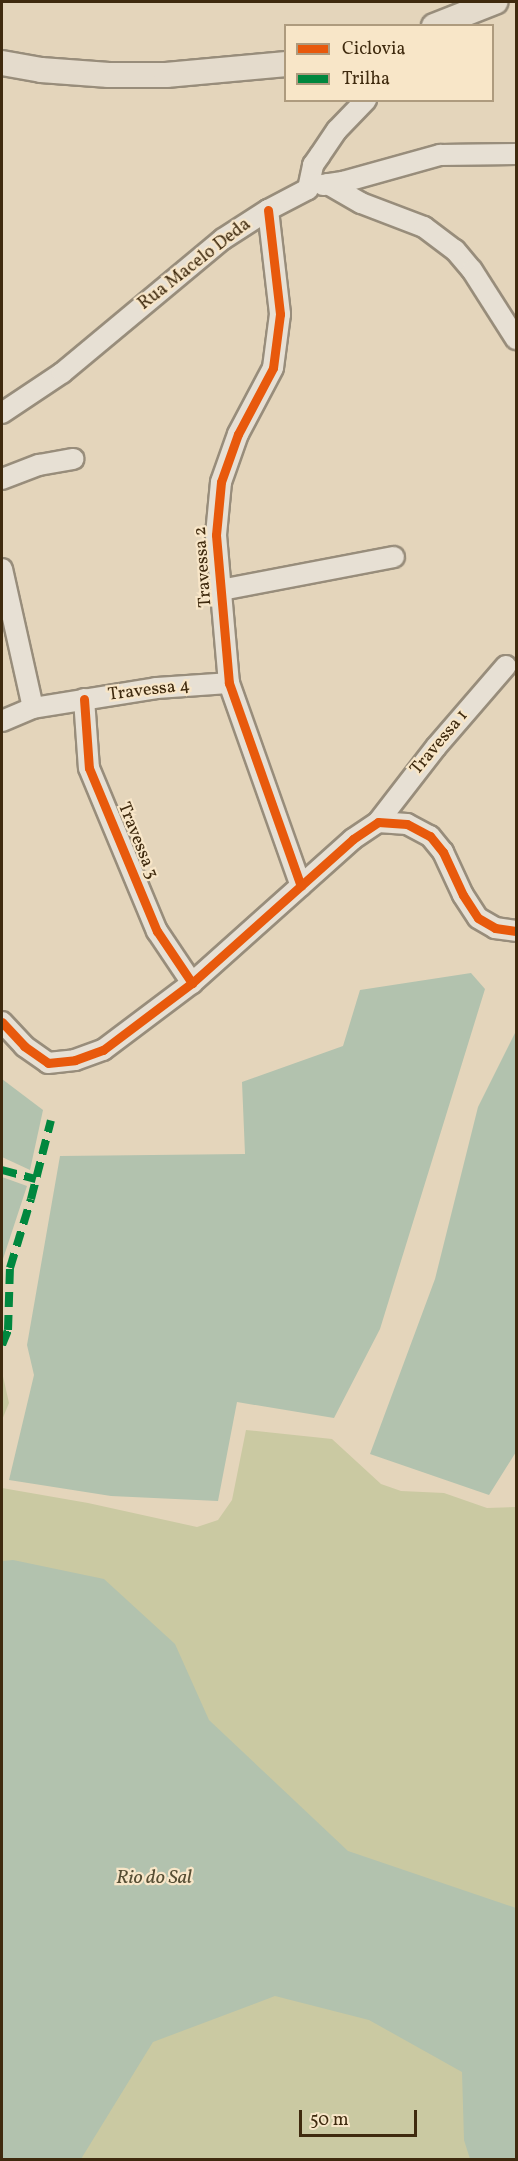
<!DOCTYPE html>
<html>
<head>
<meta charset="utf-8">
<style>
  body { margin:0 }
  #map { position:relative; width:518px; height:2161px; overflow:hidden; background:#e4d5bb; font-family:Vollkorn,serif }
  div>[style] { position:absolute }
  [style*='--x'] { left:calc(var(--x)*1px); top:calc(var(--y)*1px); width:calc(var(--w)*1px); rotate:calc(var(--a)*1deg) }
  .green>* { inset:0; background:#cac9a2 }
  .water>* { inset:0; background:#b2c2ae }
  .roads { filter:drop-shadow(2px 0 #988d7b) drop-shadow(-2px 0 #988d7b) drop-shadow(0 2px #988d7b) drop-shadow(0 -2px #988d7b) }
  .minor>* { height:20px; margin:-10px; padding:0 10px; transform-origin:10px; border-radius:10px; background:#e7e0d4 }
  .major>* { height:24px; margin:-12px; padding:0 12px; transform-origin:12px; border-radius:12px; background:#e4dbcc }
  .quiet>* { height:8px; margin-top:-4px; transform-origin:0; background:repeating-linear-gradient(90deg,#00873e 0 15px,transparent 0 23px) }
  .cycleway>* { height:9px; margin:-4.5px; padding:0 4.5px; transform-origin:4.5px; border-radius:4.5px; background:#e8590c }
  span { translate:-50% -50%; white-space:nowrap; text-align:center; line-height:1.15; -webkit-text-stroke:4.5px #f8e6c8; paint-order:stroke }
  .street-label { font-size:18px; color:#3f2a0e }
  .water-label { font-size:20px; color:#564e34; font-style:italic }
  .frame { position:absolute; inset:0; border:3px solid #3f2a0e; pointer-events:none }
  .legend { position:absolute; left:284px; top:24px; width:210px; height:78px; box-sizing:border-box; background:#f8e6c8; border:2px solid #ae9b7e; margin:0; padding:8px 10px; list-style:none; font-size:18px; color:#3f2a0e }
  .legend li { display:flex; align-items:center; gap:12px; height:30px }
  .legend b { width:30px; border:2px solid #ae9b7e }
  .scale { position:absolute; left:299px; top:2110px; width:118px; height:27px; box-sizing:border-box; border:3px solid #3f2a0e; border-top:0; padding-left:8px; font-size:18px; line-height:21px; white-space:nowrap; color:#3f2a0e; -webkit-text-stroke:4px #f8e6c8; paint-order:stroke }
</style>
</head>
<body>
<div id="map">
  <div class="green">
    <i style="clip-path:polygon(2px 1372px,9px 1403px,2px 1420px)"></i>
    <i style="clip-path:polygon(246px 1430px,332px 1439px,381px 1484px,401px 1491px,444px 1493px,487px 1508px,516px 1507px,516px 2159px,2px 2159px,2px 1488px,88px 1503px,197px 1527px,218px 1520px,232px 1500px)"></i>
  </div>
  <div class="water">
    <i style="clip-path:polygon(471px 973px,485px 989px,380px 1329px,334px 1418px,237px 1402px,218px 1501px,111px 1496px,9px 1480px,34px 1375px,27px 1345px,60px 1156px,245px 1154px,242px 1082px,343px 1046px,360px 990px)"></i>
    <i style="clip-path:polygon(516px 1031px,516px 1452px,489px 1495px,370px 1454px,435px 1279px,478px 1107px)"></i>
    <i style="clip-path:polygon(2px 1079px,43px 1110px,30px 1170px,2px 1157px)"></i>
    <i style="clip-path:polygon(2px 1177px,27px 1186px,2px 1262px,2px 1307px)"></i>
    <i style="clip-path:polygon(13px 1560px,104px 1579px,175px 1644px,209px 1720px,348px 1851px,516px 1908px,516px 2159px,470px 2159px,464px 2140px,462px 2072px,369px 2020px,275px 1996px,153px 2042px,81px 2159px,2px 2159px,2px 1561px)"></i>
  </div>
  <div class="roads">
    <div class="minor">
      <i style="--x:328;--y:184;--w:38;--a:30"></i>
      <i style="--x:361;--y:203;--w:67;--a:20.9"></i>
      <i style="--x:424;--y:227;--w:39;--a:37"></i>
      <i style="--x:455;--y:250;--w:26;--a:50"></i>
      <i style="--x:472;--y:270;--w:82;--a:57.5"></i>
      <i style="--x:323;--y:185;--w:20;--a:-9"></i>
      <i style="--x:343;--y:182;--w:101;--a:-15.6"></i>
      <i style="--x:440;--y:155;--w:76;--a:-0.8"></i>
      <i style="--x:268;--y:210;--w:105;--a:83.4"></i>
      <i style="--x:280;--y:314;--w:54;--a:97.4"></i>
      <i style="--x:273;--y:368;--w:75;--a:117.9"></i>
      <i style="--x:238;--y:434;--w:51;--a:109.5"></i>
      <i style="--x:221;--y:482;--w:53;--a:95.4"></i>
      <i style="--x:216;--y:535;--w:149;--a:85"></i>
      <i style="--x:229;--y:683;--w:215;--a:70.5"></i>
      <i style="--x:2;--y:413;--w:72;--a:-33.7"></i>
      <i style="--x:62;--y:373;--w:209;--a:-39.8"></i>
      <i style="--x:223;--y:239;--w:54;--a:-32.8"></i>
      <i style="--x:268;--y:210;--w:45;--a:-27.7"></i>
      <i style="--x:308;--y:189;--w:25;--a:-78"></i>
      <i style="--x:313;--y:165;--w:12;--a:-55"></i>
      <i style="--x:320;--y:155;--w:30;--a:-56"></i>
      <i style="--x:337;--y:130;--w:42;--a:-46"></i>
      <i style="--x:2;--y:479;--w:40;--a:-21"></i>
      <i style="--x:39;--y:465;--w:35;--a:-10"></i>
      <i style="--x:2;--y:569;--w:142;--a:77.4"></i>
      <i style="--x:221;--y:590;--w:176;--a:-10.8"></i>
      <i style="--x:84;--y:699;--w:69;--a:85.9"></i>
      <i style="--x:89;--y:768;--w:177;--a:67.4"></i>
      <i style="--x:157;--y:931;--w:63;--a:56.1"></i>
      <i style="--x:2;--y:721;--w:34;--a:-23"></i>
      <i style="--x:33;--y:708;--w:125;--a:-9.2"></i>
      <i style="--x:156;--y:688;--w:73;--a:-3.9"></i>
      <i style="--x:378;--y:822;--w:95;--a:-52.3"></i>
      <i style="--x:436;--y:747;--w:107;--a:-49.2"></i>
      <i style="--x:2;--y:1022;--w:33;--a:47"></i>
      <i style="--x:24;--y:1046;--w:29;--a:35"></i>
      <i style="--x:48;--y:1063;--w:27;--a:-6"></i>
      <i style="--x:75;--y:1060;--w:30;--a:-20"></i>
      <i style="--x:103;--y:1050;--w:111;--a:-37"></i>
      <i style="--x:192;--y:983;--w:216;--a:-41.8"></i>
      <i style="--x:353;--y:839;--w:30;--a:-34"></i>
      <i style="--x:378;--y:822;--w:29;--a:4"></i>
      <i style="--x:407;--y:824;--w:26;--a:28"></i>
      <i style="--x:430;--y:836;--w:21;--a:51"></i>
      <i style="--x:443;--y:852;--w:47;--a:65.1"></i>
      <i style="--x:463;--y:895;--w:27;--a:57"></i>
      <i style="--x:478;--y:918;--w:20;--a:30"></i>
      <i style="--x:495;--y:928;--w:21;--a:8"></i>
    </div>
    <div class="major">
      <i style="--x:434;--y:26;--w:66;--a:-21.5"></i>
      <i style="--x:2;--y:63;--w:40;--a:10"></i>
      <i style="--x:41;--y:70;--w:68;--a:4.2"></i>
      <i style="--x:109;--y:75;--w:57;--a:0"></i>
      <i style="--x:166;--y:75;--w:121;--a:-5.2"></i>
    </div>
  </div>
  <div class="quiet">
    <i style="--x:2;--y:1170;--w:35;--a:15"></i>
    <i style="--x:2;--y:1345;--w:16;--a:-68"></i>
    <i style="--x:8;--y:1330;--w:62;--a:-88.2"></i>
    <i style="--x:10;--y:1268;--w:72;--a:-73.1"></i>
    <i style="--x:31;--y:1199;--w:81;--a:-75.8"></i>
  </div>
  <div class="cycleway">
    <i style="--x:268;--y:210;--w:105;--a:83.4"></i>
    <i style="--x:280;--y:314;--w:54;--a:97.4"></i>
    <i style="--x:273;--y:368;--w:75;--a:117.9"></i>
    <i style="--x:238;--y:434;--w:51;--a:109.5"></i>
    <i style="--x:221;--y:482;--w:53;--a:95.4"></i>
    <i style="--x:216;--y:535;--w:149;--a:85"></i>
    <i style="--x:229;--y:683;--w:215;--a:70.5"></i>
    <i style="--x:84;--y:699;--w:69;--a:85.9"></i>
    <i style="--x:89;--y:768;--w:177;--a:67.4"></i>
    <i style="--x:157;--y:931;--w:63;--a:56.1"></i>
    <i style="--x:2;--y:1022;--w:33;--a:47"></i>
    <i style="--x:24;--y:1046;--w:29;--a:35"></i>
    <i style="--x:48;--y:1063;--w:27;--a:-6"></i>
    <i style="--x:75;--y:1060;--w:30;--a:-20"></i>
    <i style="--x:103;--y:1050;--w:111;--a:-37"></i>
    <i style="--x:192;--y:983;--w:216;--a:-41.8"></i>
    <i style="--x:353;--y:839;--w:30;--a:-34"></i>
    <i style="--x:378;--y:822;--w:29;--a:4"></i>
    <i style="--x:407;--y:824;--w:26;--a:28"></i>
    <i style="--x:430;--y:836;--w:21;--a:51"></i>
    <i style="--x:443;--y:852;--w:47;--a:65.1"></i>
    <i style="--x:463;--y:895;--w:27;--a:57"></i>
    <i style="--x:478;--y:918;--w:20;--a:30"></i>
    <i style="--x:495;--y:928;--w:21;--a:8"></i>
  </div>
  <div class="street-label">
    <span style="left:195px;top:265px;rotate:-38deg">Rua Macelo Deda</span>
    <span style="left:204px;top:567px;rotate:-94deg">Travessa 2</span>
    <span style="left:149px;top:691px;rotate:-7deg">Travessa 4</span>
    <span style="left:440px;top:743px;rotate:-50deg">Travessa 1</span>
    <span style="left:137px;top:841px;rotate:68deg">Travessa 3</span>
  </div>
  <div class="water-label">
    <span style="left:154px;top:1878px">Rio do Sal</span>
  </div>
  <div class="frame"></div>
  <ul class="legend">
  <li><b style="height:8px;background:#e8590c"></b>Ciclovia</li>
  <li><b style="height:8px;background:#00873e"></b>Trilha</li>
  </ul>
  <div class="scale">50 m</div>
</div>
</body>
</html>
